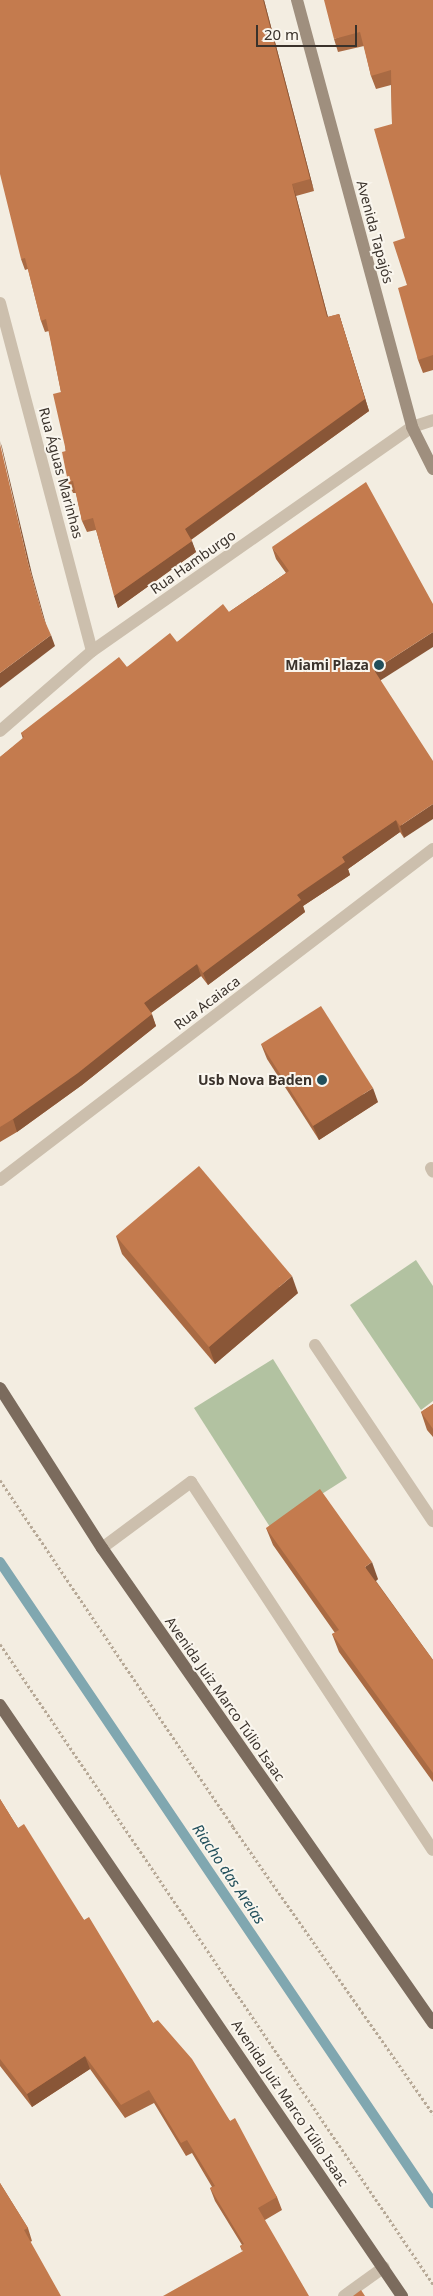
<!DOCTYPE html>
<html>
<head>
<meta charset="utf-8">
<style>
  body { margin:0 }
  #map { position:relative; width:433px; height:2296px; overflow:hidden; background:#f3ede1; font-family:"Noto Sans",sans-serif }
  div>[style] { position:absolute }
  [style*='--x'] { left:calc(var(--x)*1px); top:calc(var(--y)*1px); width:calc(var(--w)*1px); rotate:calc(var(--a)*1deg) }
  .green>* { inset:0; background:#b2c2a1 }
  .stream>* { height:10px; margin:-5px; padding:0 5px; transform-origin:5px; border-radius:5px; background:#80a7b0 }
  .path>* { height:3px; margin-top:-1.5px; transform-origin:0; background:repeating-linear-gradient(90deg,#b7a997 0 2.5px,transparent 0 5px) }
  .lane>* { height:12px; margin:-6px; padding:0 6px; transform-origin:6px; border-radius:6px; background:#ccbfad }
  .street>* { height:12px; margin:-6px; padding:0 6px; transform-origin:6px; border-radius:6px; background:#ccbfad }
  .secondary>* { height:12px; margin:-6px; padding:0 6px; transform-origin:6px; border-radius:6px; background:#9f8f7e }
  .primary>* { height:12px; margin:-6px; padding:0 6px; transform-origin:6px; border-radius:6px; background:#7b6b5d }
  .wall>* { inset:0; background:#a96a43 }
  .shaded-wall>* { inset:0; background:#895637 }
  .building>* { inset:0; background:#c47b4e }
  .dots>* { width:14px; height:14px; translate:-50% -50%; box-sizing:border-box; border:2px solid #faf6ee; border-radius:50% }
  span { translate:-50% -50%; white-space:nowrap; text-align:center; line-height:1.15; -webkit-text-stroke:4px #faf6ee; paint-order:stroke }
  .street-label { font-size:14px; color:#3a322b }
  .poi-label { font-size:14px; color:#3a322b; font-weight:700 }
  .right { translate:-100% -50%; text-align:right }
  .water-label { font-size:15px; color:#214f5b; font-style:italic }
  .scale { position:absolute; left:256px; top:25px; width:101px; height:22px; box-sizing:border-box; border:2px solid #3a322b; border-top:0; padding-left:6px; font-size:15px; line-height:18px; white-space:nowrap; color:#3a322b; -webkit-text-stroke:4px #faf6ee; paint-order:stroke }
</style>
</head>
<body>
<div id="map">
  <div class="green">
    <i style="clip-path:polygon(416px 1260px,433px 1286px,433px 1401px,421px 1410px,350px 1305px)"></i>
    <i style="clip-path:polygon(273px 1359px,347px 1478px,270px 1527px,194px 1408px)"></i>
  </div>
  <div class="stream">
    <i style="--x:0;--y:1562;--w:774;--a:55.96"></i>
  </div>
  <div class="path">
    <i style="--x:0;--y:1480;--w:418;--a:56.1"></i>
    <i style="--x:233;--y:1827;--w:350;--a:55.1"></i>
    <i style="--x:0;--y:1644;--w:773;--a:55.92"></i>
  </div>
  <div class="lane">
    <i style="--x:431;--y:1168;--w:4;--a:63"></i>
    <i style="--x:315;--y:1345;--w:212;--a:56.2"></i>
    <i style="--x:102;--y:1548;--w:111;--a:-36.6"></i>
    <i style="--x:191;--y:1482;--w:440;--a:56.7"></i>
  </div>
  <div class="street">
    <i style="--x:0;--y:303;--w:360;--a:75.2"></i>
    <i style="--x:0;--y:731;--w:122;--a:-41"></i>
    <i style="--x:92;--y:651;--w:391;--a:-35"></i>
    <i style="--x:412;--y:427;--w:22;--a:-18"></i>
    <i style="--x:0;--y:1180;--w:545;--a:-37.4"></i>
    <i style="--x:344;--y:2296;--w:49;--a:-35.9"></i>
  </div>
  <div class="secondary">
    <i style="--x:297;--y:0;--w:442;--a:74.9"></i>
    <i style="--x:412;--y:427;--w:47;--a:63.4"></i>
  </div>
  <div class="primary">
    <i style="--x:0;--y:1388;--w:190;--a:57.5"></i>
    <i style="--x:102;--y:1548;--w:579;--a:55.13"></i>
    <i style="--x:0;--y:1705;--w:715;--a:55.78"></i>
  </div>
  <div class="wall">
    <i style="clip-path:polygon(264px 0,314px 191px,296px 196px,328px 317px,339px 314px,369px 411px,191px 540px,196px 552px,118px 608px,96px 530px,87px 532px,82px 521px,76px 493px,73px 493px,68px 482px,61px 392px,49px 331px,45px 332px,41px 321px,28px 269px,25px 270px,21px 259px)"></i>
    <i style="clip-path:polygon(433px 0,433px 370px,423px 373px,418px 360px,407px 285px,405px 238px,392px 124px,391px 85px,376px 89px,371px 76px,364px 46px,338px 52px,334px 39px)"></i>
    <i style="clip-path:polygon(272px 547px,381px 681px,404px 838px,400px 832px,348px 869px,350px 875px,303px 906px,305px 912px,208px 985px,201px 976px,151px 1013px,156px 1026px,82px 1085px,17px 1132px,0 1142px,0 757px,23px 739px,21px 733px,127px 667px,177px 642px,229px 612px,286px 573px,276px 559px)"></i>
    <i style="clip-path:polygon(261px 1044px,378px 1102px,319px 1140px,267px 1059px)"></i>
    <i style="clip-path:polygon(116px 1236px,298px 1293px,215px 1364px,122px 1254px)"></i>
    <i style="clip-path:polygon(433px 1404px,433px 1437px,427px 1430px,421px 1412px)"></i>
    <i style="clip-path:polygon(266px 1528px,378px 1579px,376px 1581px,433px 1660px,433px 1782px,339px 1652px,332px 1634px,335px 1633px,273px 1545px)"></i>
    <i style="clip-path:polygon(0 1799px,18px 1828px,84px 1920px,153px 2023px,230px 2121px,277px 2197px,282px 2210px,265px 2220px,242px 2251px,240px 2246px,242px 2245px,215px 2201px,210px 2188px,212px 2187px,192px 2153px,186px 2156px,154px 2103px,125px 2118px,90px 2069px,32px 2107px,0 2066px)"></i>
    <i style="clip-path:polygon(0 2183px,28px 2228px,32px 2241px,30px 2242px,0 2296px)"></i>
  </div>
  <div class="shaded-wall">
    <i style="clip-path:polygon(263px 0,264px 0,314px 191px,310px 179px)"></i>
    <i style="clip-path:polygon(292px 184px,296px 196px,331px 329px,327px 317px)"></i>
    <i style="clip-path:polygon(339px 314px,369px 411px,189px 541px,185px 529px)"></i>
    <i style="clip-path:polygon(0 441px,2px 447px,32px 574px,47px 628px,43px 617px,28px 563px)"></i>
    <i style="clip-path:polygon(192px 541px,196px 552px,118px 608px,114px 596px)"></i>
    <i style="clip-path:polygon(433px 632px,433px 647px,378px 682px,374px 670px)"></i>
    <i style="clip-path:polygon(51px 635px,55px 646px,0 688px,0 673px)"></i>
    <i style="clip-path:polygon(433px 804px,433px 819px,404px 838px,400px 826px)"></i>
    <i style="clip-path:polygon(396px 820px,400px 832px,348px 869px,350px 875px,303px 906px,305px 912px,208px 985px,203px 973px,342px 857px)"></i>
    <i style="clip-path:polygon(197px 964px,201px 976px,148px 1015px,144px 1003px)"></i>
    <i style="clip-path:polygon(152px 1014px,156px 1026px,82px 1085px,17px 1132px,13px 1119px)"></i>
    <i style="clip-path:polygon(373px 1088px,378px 1102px,319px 1140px,313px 1126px)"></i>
    <i style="clip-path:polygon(292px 1276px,298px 1293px,215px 1364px,209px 1347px)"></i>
    <i style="clip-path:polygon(372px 1562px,378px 1579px,372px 1584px,365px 1567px)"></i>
    <i style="clip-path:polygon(85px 2056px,90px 2069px,32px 2107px,27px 2094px)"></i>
  </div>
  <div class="building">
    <i style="clip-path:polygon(0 0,263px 0,310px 179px,292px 184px,327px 317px,339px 314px,365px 399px,185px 529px,192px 541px,114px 596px,93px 518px,82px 521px,73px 481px,68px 482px,62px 452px,66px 451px,53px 394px,61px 392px,46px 319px,41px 321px,25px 258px,21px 259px,0 174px)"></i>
    <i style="clip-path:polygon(324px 0,433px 0,433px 355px,418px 360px,398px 288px,407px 285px,393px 242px,405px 238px,374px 129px,392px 124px,391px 70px,371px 76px,360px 32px,334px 39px)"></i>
    <i style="clip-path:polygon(0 444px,28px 563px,43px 617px,51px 635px,0 673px)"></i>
    <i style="clip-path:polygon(366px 482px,433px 604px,433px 632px,374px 670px,433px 761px,433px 804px,400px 826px,396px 820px,342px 857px,345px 862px,297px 895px,301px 900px,203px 973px,197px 964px,144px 1003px,152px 1014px,78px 1073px,13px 1119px,0 1127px,0 757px,24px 737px,21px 733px,119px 657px,127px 667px,170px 633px,177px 642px,223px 604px,229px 612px,289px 571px,272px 547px)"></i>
    <i style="clip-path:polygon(321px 1006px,373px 1088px,313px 1126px,261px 1044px)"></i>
    <i style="clip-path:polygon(199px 1166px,292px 1276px,209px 1347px,116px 1236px)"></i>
    <i style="clip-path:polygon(433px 1404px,433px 1429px,421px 1412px)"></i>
    <i style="clip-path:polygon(320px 1489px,372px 1562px,365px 1567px,433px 1660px,433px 1773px,332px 1634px,339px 1630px,266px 1528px)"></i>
    <i style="clip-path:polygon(0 1799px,18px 1828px,24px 1824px,84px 1920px,89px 1917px,153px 2023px,158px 2020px,192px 2059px,230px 2121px,235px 2118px,277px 2197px,258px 2208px,309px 2296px,163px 2296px,243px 2251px,240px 2246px,244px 2244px,210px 2188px,215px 2186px,187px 2140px,181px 2143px,149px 2090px,121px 2105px,85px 2056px,27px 2094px,0 2059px)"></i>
    <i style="clip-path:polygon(0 2183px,28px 2228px,24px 2230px,61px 2296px,0 2296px)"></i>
    <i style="clip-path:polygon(361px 2290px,365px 2296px,353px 2296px)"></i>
  </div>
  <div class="dots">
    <i style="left:379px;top:665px;background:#214f5b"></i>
    <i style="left:322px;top:1080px;background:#214f5b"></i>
  </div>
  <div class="street-label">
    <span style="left:375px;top:232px;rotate:75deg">Avenida Tapajós</span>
    <span style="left:61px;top:473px;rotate:75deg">Rua Águas Marinhas</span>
    <span style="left:193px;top:562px;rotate:-35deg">Rua Hamburgo</span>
    <span style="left:207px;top:1003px;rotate:-37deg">Rua Acaiaca</span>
    <span style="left:225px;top:1699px;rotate:55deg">Avenida Juiz Marco Túlio Isaac</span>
    <span style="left:290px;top:2103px;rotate:56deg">Avenida Juiz Marco Túlio Isaac</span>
  </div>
  <div class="poi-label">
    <span class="right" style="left:369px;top:665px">Miami Plaza</span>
    <span class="right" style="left:312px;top:1080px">Usb Nova Baden</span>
  </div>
  <div class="water-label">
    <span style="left:229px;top:1874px;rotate:56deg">Riacho das Areias</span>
  </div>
  <div class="scale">20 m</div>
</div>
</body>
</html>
